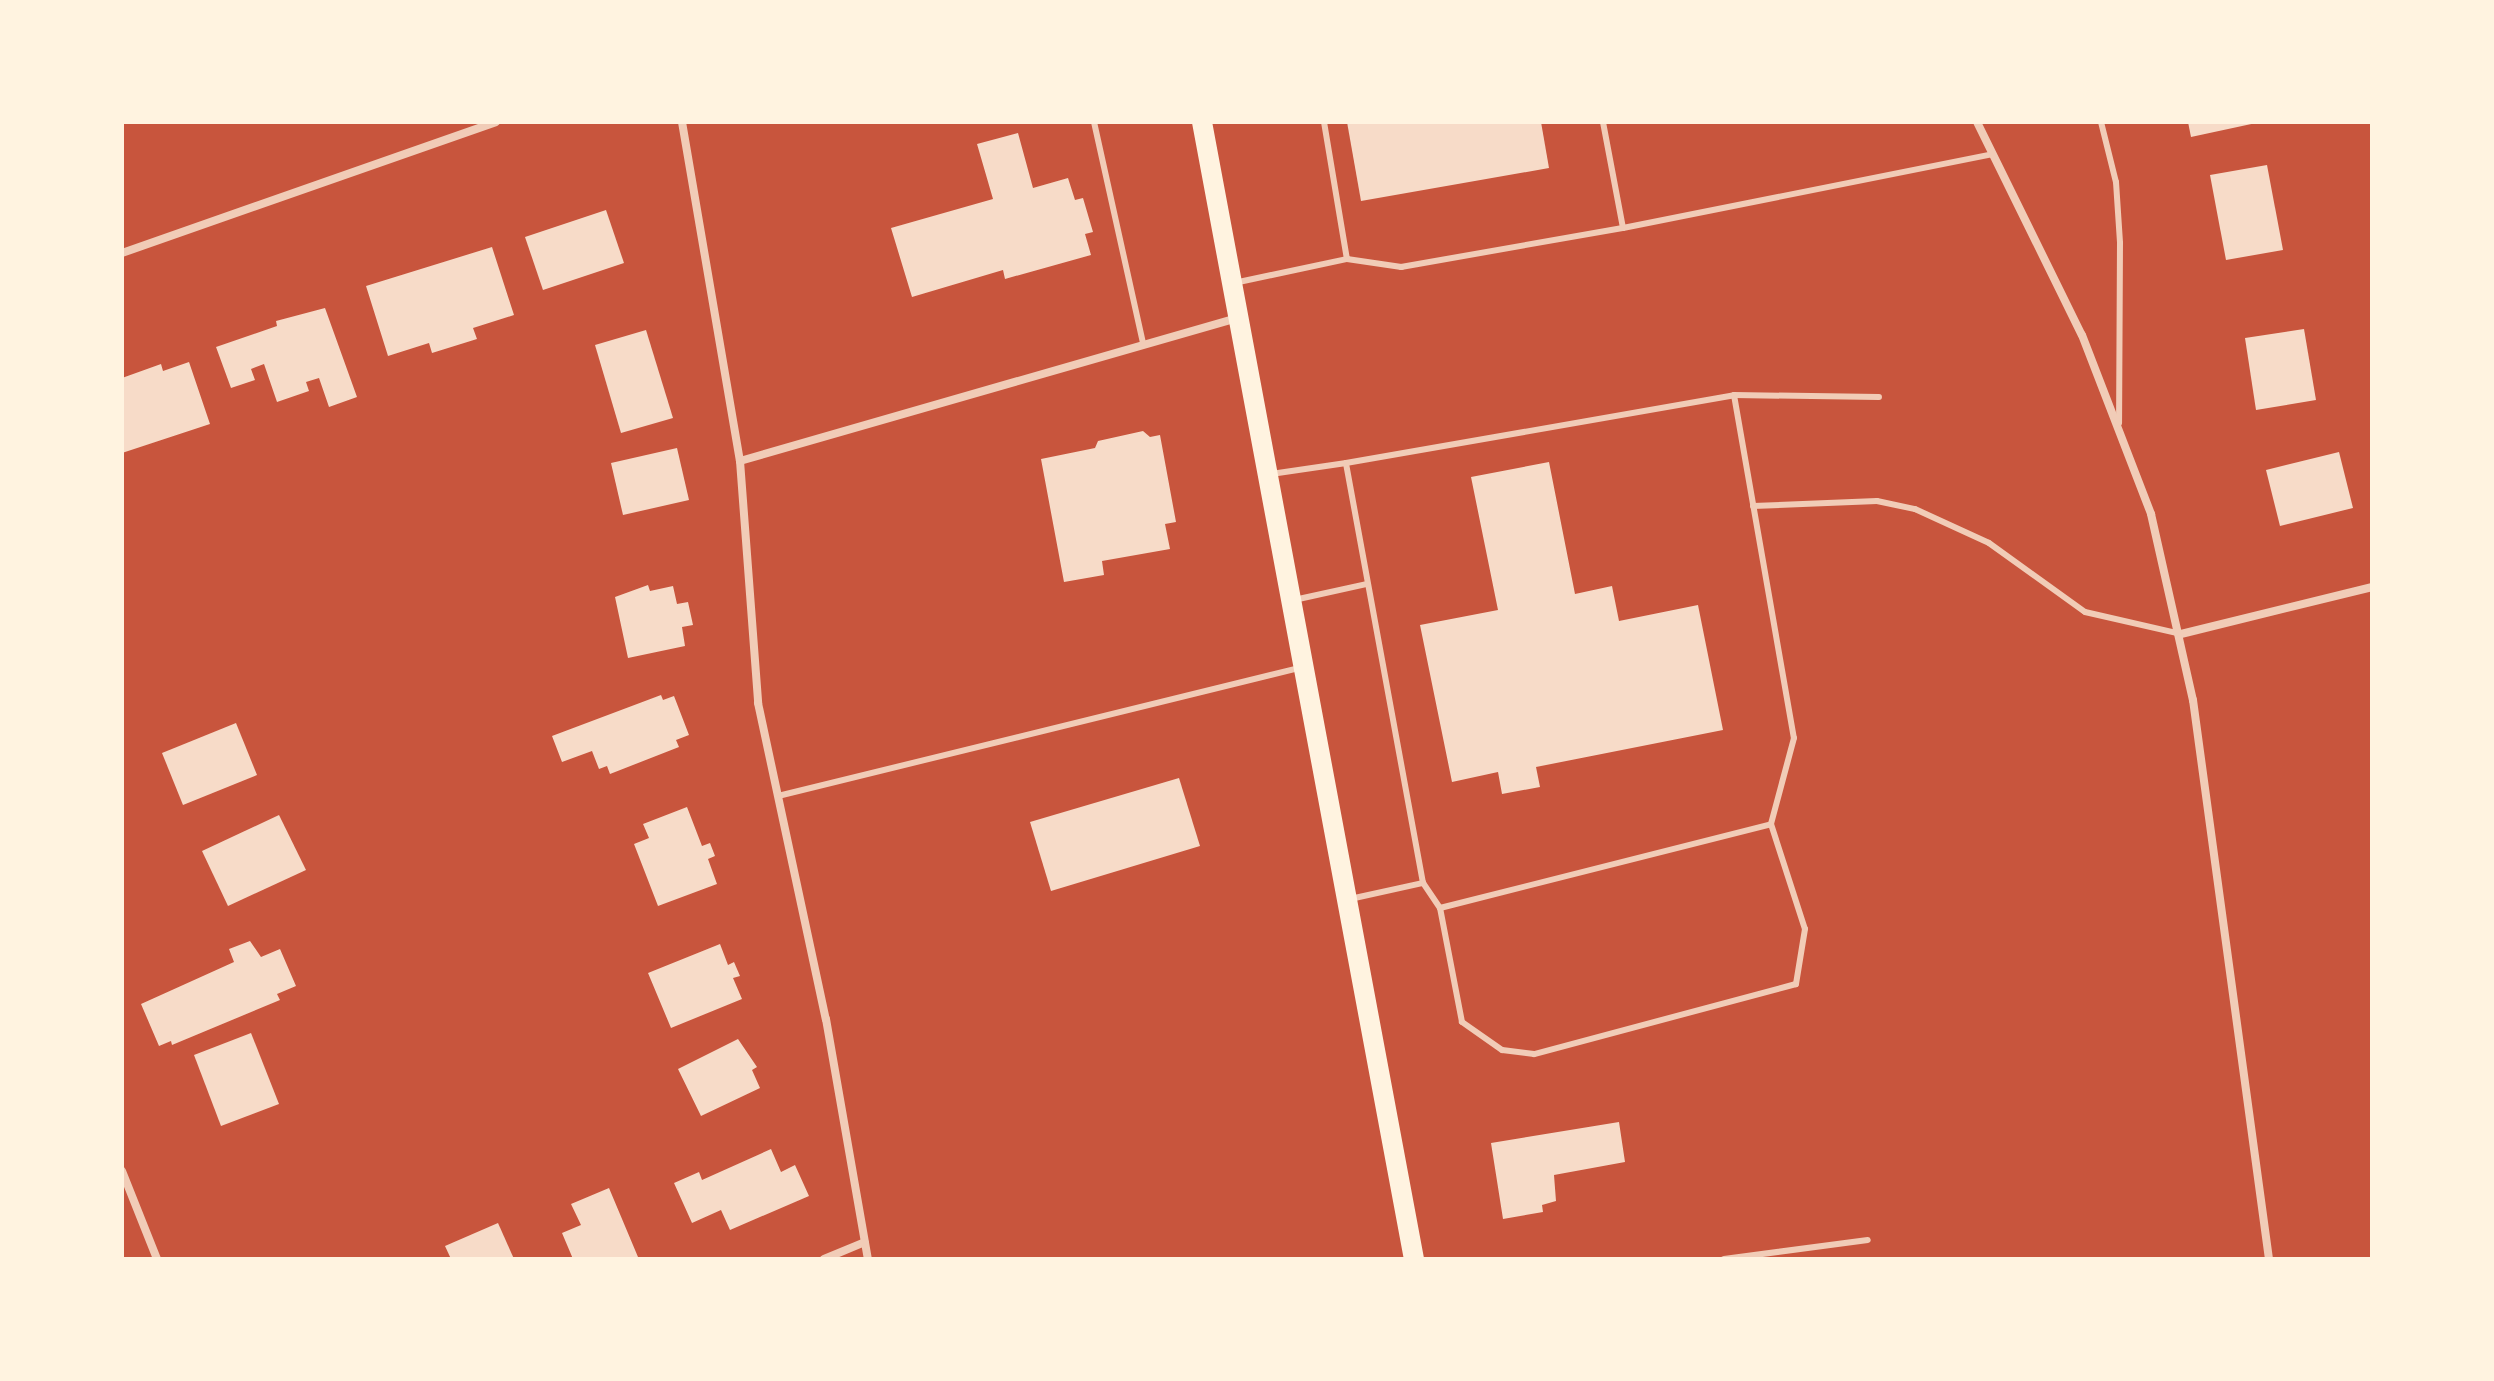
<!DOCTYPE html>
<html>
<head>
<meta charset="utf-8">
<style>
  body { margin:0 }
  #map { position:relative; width:2494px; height:1381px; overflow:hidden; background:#c8553d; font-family:Montserrat,sans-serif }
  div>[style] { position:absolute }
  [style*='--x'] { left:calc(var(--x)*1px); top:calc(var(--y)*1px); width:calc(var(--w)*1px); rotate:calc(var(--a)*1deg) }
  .building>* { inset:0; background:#f7dbc8 }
  .service>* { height:6px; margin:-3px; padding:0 3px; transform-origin:3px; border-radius:3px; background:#f1ccb7 }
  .minor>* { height:8px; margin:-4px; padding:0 4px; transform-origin:4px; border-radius:4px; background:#f1ccb7 }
  .primary>* { height:20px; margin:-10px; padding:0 10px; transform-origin:10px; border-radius:10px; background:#fff3e0 }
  span { translate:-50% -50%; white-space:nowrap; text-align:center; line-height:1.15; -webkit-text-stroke:8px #fff3e0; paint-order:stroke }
  .frame { position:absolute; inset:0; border:124px solid #fff3e0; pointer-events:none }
</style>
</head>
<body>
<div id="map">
  <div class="building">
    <i style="clip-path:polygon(1347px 122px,1541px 122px,1549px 168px,1361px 201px)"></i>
    <i style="clip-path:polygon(2188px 122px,2256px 122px,2256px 123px,2191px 137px)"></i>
    <i style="clip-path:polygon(1018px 133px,1033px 188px,1068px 178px,1075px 200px,1083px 198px,1093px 232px,1085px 234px,1091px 255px,1005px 279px,1003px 270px,912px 297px,891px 228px,993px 199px,977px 144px)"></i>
    <i style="clip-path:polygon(2267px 165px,2283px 250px,2226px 260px,2210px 175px)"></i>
    <i style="clip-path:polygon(606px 210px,624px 263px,543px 290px,525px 237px)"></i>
    <i style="clip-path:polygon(492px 247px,514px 315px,473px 328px,477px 339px,432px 353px,429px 343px,388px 356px,366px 286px)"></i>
    <i style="clip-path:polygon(325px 308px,357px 397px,329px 407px,319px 378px,306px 382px,309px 391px,277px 402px,264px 364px,251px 369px,255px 380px,231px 388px,216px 347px,277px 326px,276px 321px)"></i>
    <i style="clip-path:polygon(2304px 329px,2316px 400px,2256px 410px,2245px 338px)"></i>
    <i style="clip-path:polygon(646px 330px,673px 418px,621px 433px,595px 345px)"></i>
    <i style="clip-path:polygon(189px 362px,210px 424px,122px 453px,122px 378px,161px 364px,163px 371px)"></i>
    <i style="clip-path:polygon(1143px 431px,1150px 437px,1160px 435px,1176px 522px,1165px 524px,1170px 549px,1102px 561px,1104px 575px,1064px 582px,1041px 459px,1095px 448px,1098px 441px)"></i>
    <i style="clip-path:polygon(677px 448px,689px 500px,623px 515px,611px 463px)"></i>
    <i style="clip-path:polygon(2339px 452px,2353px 508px,2280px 526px,2266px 470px)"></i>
    <i style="clip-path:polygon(1549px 462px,1575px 594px,1612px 586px,1619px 621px,1698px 605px,1723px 730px,1536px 767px,1540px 787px,1502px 794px,1498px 772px,1452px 782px,1420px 625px,1498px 610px,1471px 477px)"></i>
    <i style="clip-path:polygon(648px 585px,650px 591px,673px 586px,677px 604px,688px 602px,693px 625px,682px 627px,685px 646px,628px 658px,615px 597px)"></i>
    <i style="clip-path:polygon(661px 695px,663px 700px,674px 696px,689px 735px,676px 740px,679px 747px,610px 774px,607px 766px,599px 769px,592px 751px,562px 762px,552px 736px)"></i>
    <i style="clip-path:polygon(236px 723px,257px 775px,183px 805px,162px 753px)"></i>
    <i style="clip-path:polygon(1179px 778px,1200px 846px,1051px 891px,1030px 822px)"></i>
    <i style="clip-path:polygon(687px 807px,702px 846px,710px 843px,715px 856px,708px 859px,717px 884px,658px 906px,634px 844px,649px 838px,643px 824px)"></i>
    <i style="clip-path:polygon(279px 815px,306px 870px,228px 906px,202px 851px)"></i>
    <i style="clip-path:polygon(250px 941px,261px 957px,280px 949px,296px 986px,277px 994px,280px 1000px,172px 1045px,171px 1041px,159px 1046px,141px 1004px,234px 962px,229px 949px)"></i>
    <i style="clip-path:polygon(720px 944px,728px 965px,734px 962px,740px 976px,733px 978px,742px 999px,671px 1028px,648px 973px)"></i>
    <i style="clip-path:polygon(251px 1033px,279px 1104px,221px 1126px,194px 1055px)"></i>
    <i style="clip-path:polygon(738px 1039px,757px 1067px,752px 1070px,760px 1088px,701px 1116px,678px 1069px)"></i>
    <i style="clip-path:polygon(1619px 1122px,1625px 1162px,1554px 1175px,1556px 1201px,1542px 1205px,1543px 1212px,1503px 1219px,1491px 1143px)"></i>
    <i style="clip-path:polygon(771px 1149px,781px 1172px,795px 1165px,809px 1196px,730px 1230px,721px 1210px,692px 1223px,674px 1183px,699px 1172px,702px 1180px)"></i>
    <i style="clip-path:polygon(609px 1188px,638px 1257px,573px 1259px,562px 1233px,581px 1225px,571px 1204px)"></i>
    <i style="clip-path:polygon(498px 1223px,514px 1259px,451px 1259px,445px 1246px)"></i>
  </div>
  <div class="service">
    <i style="--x:1094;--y:122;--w:226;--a:77.5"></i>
    <i style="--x:1324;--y:122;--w:139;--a:80.5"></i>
    <i style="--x:2101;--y:122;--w:62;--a:76"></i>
    <i style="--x:2116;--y:182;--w:61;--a:86.2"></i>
    <i style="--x:2120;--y:243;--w:180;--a:90.3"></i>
    <i style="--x:1623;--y:228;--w:377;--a:-11.3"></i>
    <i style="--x:1234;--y:283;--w:116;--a:-12"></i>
    <i style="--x:1347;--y:259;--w:55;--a:8.4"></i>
    <i style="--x:1401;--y:267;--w:225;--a:-10"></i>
    <i style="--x:1623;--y:228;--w:108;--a:-100.7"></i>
    <i style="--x:1734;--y:395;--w:348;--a:80.1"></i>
    <i style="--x:1794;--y:738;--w:89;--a:105"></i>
    <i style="--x:1771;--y:824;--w:110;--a:72.1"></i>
    <i style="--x:1805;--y:929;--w:56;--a:99.3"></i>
    <i style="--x:1796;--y:984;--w:271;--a:165"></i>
    <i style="--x:1534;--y:1054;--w:32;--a:-173"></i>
    <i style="--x:1502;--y:1050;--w:49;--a:-145"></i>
    <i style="--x:1462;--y:1022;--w:116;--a:-100.9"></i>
    <i style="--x:1440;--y:908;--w:30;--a:-124"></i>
    <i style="--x:1423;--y:883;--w:427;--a:-100.4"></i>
    <i style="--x:1346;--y:463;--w:394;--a:-9.9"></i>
    <i style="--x:1734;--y:395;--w:145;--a:0.8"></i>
    <i style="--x:1271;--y:474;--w:76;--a:-8.3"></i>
    <i style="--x:1753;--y:506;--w:124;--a:-2.3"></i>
    <i style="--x:1877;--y:501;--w:39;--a:12"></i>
    <i style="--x:1915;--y:509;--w:81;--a:24.7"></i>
    <i style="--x:1989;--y:543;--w:118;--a:35.7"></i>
    <i style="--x:2085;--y:612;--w:98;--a:12.9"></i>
    <i style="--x:1294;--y:600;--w:75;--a:-12.4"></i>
    <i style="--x:778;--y:796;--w:536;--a:-13.8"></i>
    <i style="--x:1350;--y:899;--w:75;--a:-12.4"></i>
    <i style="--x:1440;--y:908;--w:341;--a:-14.2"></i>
    <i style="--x:1724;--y:1259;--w:145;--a:-7.5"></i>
  </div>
  <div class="minor">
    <i style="--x:682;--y:122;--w:344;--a:80.3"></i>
    <i style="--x:740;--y:461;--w:243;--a:85.7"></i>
    <i style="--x:758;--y:703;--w:323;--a:77.9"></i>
    <i style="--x:826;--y:1019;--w:244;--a:80.1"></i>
    <i style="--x:1977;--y:122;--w:237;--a:63.8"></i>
    <i style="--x:2082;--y:335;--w:192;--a:68.9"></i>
    <i style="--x:2151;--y:514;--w:191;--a:77.3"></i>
    <i style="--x:2193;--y:700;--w:564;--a:82.26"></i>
    <i style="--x:122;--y:253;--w:396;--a:-19.3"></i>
    <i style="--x:740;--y:461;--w:517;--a:-16.05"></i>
    <i style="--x:2181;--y:634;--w:197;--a:-13.8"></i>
    <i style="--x:122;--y:1171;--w:95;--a:68.3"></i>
    <i style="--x:824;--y:1259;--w:44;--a:-22.5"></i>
  </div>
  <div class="primary">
    <i style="--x:1202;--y:122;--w:1157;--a:79.44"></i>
  </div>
  <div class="frame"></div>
</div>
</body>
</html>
